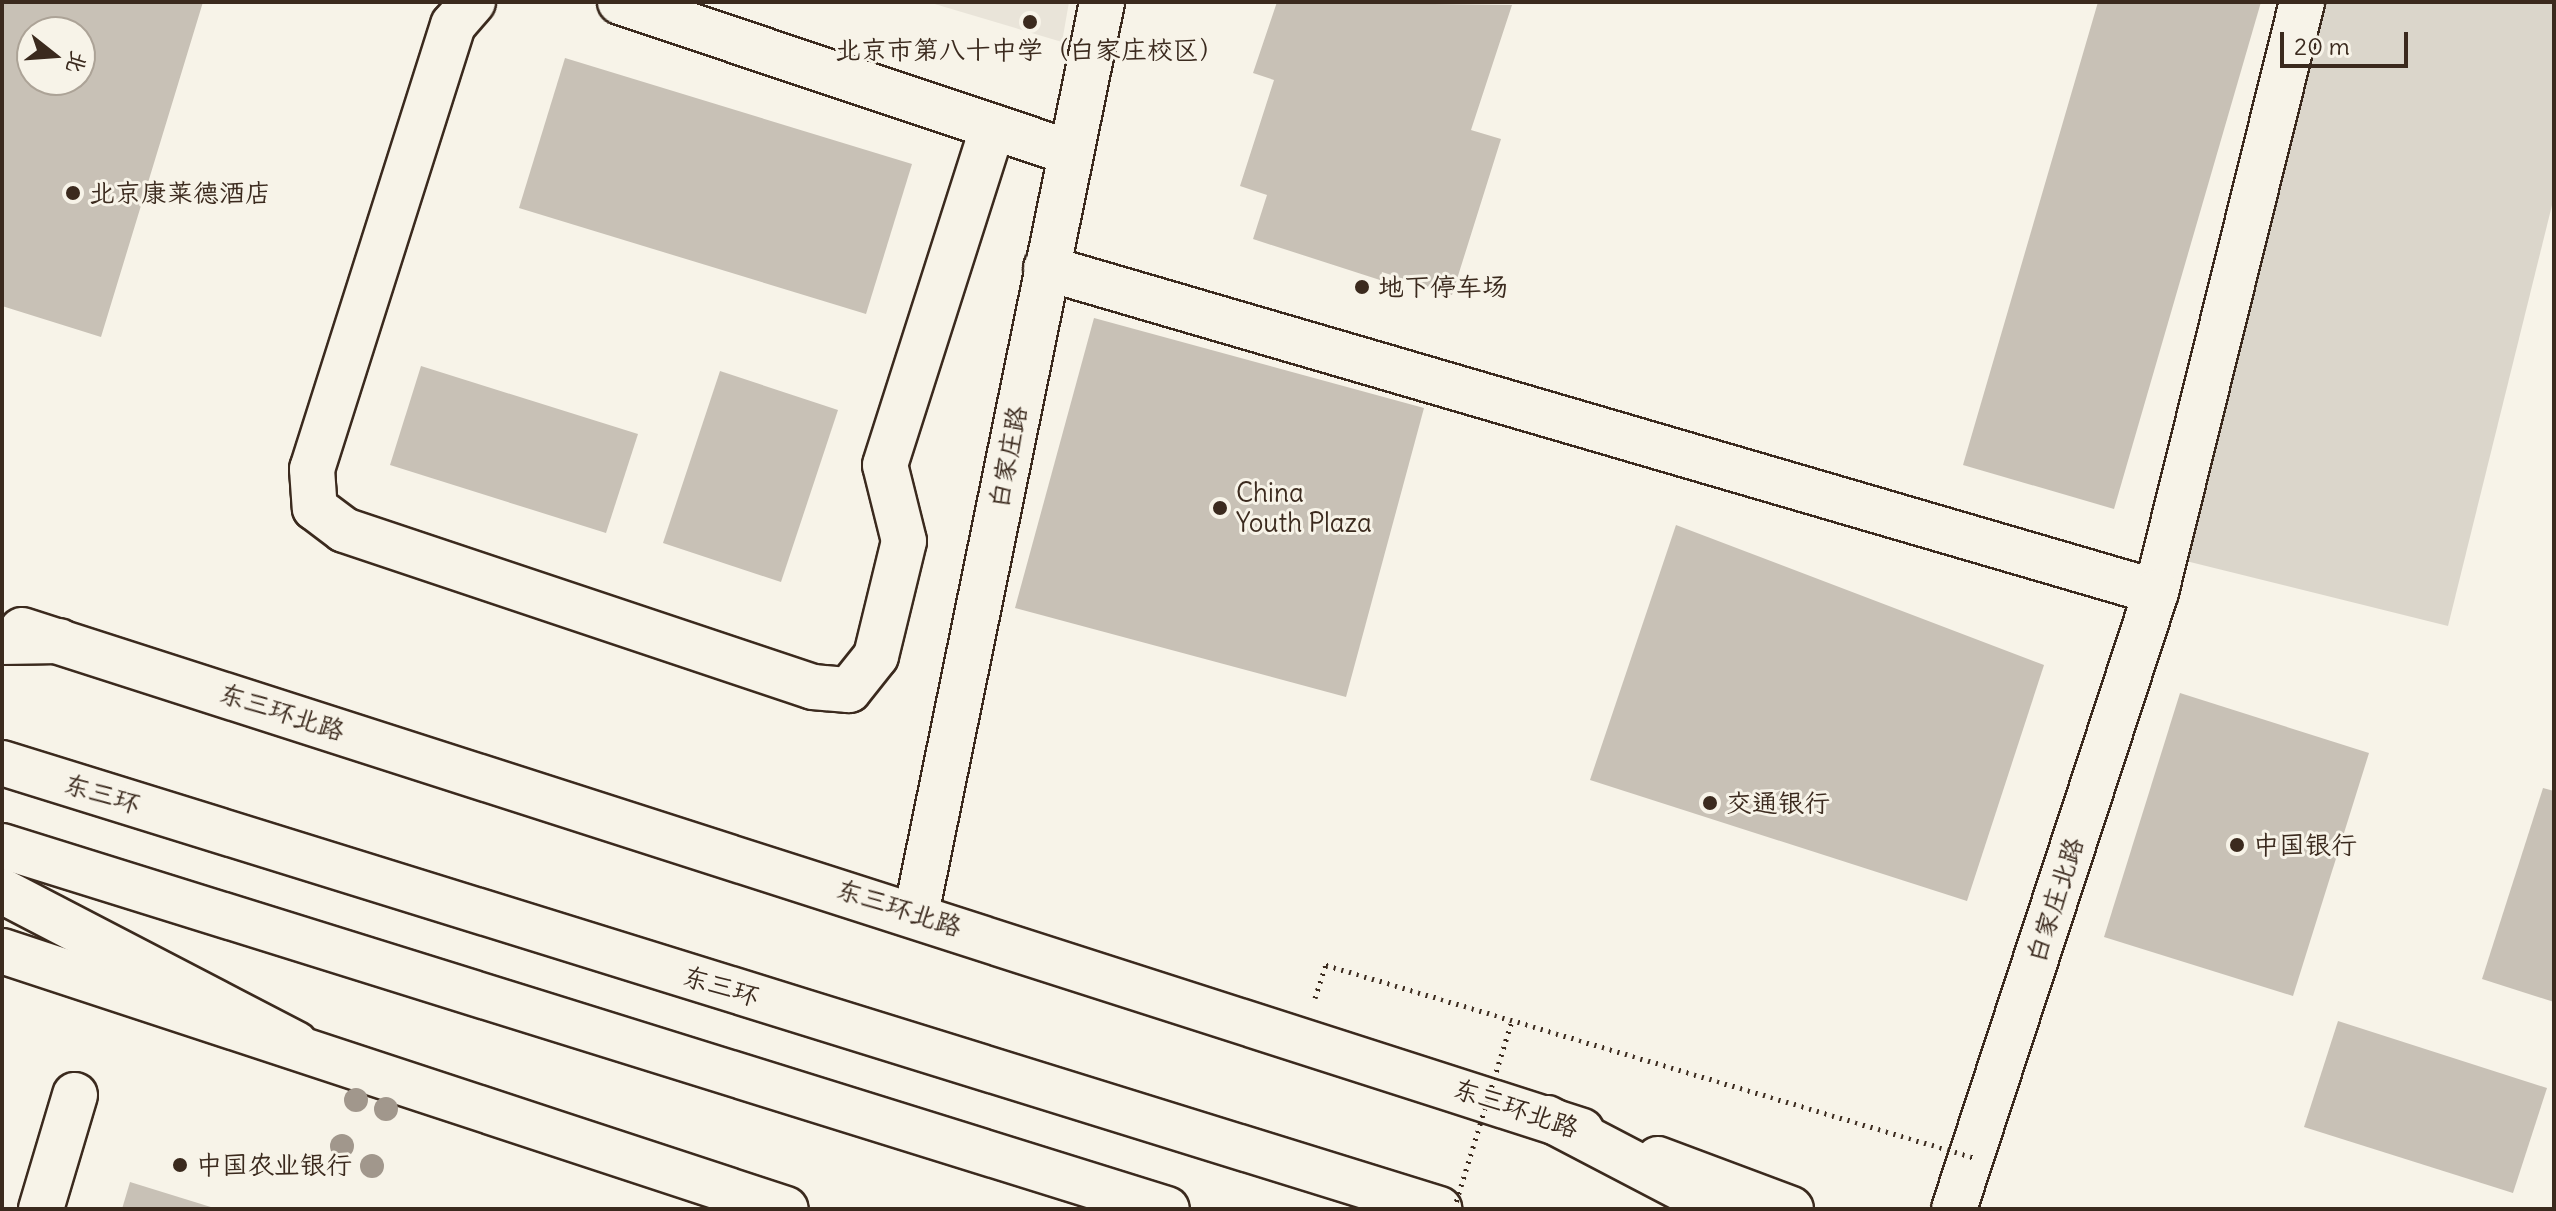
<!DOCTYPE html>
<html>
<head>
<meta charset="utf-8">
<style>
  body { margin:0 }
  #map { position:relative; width:2556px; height:1211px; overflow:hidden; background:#f7f3e8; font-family:Delius,"LXGW WenKai TC",sans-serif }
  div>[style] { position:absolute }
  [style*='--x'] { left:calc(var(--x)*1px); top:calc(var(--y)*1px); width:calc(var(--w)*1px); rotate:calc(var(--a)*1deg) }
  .built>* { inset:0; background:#e9e4d9 }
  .green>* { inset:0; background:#dbd6cb }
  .building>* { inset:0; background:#c8c1b6 }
  .path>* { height:5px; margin-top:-2.5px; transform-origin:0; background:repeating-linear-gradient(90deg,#3b2a1e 0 2px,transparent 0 8px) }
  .roads { filter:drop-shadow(2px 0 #3b2a1e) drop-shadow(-2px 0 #3b2a1e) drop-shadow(0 2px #3b2a1e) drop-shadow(0 -2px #3b2a1e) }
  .minor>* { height:44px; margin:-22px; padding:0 22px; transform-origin:22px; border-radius:22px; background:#f7f3e8 }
  .highway>* { height:44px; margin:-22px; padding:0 22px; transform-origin:22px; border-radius:22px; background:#f7f3e8 }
  .path-bridge>* { height:5px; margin-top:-2.5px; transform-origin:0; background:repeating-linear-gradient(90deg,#3b2a1e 0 2px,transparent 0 8px) }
  .trees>* { width:24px; height:24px; margin:-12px; border-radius:50%; background:#a1978c }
  .dots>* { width:22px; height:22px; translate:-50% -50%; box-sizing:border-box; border:4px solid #f7f3e8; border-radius:50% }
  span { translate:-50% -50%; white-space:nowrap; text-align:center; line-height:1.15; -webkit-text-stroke:6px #f7f3e8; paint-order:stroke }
  .poi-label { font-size:26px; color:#3b2a1e }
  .left { translate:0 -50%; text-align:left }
  .street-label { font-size:26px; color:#3b2a1e }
  .frame { position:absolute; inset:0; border:4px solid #3b2a1e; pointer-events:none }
  .north { position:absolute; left:16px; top:16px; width:80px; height:80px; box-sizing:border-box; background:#f7f3e8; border:2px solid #aca397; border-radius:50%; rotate:107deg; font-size:22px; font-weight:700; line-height:32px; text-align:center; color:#3b2a1e }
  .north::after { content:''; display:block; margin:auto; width:28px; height:36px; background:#3b2a1e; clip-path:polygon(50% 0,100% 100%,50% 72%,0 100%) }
  .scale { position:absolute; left:2280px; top:32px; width:128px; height:36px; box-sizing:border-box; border:4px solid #3b2a1e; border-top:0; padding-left:10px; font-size:24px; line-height:28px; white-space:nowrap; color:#3b2a1e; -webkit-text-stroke:6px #f7f3e8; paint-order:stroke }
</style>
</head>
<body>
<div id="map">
  <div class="built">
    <i style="clip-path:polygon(928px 2px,1069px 2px,1062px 42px)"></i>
  </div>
  <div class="green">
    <i style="clip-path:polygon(2324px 2px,2554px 2px,2554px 197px,2448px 626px,2186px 561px)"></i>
  </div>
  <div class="building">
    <i style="clip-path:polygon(evenodd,2px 2px,203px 2px,101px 337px,2px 306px,2px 2px,32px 32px,80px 32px,80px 80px,32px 80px,32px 32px)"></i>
    <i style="clip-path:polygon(1277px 2px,1512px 5px,1471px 130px,1501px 139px,1452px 295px,1382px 272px,1380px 280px,1253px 239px,1267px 195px,1240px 186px,1274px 80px,1253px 73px)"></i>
    <i style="clip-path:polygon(2098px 2px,2261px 2px,2114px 509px,1963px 465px)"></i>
    <i style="clip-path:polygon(565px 58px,912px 164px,866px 314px,519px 208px)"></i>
    <i style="clip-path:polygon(1094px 318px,1424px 408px,1346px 697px,1015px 608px)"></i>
    <i style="clip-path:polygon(421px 366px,638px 434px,606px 533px,390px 465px)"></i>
    <i style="clip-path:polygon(720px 371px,838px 410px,781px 582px,663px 543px)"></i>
    <i style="clip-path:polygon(1676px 525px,2044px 665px,1967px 901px,1590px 780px)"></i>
    <i style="clip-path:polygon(2180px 693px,2369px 753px,2293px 996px,2104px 937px)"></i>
    <i style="clip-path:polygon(2543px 788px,2554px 791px,2554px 1002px,2482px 979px)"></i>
    <i style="clip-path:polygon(2338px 1021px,2547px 1088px,2513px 1193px,2304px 1127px)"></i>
    <i style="clip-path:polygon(130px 1182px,214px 1208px,214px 1209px,122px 1209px)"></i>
  </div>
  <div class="path">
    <i style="--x:1315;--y:998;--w:35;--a:-72"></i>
  </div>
  <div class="roads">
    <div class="minor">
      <i style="--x:473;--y:2;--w:30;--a:131"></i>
      <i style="--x:453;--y:25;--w:466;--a:107.6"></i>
      <i style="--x:312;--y:469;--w:39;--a:86"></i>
      <i style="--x:315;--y:508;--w:36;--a:37"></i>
      <i style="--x:344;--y:530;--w:495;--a:18.5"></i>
      <i style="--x:813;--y:687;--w:36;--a:5"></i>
      <i style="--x:849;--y:690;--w:43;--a:-51.5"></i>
      <i style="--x:876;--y:656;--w:118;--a:-76.3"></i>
      <i style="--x:904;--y:541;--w:78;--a:-104"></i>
      <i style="--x:885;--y:465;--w:355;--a:-72.3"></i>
      <i style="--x:620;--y:2;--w:473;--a:18.5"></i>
      <i style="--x:1046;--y:268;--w:1156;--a:16.27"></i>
      <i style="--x:2156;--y:592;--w:608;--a:-76.1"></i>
      <i style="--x:22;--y:630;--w:1638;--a:17.8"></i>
      <i style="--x:916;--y:914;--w:931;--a:-78.47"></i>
      <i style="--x:2;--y:951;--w:825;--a:18.22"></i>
      <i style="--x:1658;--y:1159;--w:142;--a:20.6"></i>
      <i style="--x:41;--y:1209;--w:119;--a:-73.4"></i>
      <i style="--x:1954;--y:1209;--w:649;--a:-71.87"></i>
    </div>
    <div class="highway">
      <i style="--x:2;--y:642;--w:57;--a:-1"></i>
      <i style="--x:2;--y:763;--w:1505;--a:17.24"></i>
      <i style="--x:2;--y:846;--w:1220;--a:17.31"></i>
      <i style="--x:2;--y:891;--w:331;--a:27.5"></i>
      <i style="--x:1547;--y:1118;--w:196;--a:27.6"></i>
    </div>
  </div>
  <div class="path-bridge">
    <i style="--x:1326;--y:965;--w:674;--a:16.55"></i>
    <i style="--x:1454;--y:1209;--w:198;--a:-72.9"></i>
  </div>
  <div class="trees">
    <i style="left:356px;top:1100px"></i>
    <i style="left:386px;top:1109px"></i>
    <i style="left:342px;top:1146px"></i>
    <i style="left:372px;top:1166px"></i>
  </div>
  <div class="dots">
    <i style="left:1030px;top:22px;background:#3b2a1e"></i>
    <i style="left:73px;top:193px;background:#3b2a1e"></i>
    <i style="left:1362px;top:287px;background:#3b2a1e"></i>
    <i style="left:1220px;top:508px;background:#3b2a1e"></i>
    <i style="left:1710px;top:803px;background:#3b2a1e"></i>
    <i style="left:2237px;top:845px;background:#3b2a1e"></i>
    <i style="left:180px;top:1165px;background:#3b2a1e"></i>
  </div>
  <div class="poi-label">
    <span style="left:1030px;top:50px">北京市第八十中学（白家庄校区）</span>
    <span class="left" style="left:89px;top:193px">北京康莱德酒店</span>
    <span class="left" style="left:1378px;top:287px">地下停车场</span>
    <span class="left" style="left:1236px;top:508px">China<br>Youth Plaza</span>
    <span class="left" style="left:1726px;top:803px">交通银行</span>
    <span class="left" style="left:2253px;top:845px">中国银行</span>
    <span class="left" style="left:196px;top:1165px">中国农业银行</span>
  </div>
  <div class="street-label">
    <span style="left:1008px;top:457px;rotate:-79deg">白家庄路</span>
    <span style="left:282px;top:712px;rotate:18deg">东三环北路</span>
    <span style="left:102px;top:794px;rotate:17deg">东三环</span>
    <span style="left:2055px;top:900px;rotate:-72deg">白家庄北路</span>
    <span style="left:899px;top:908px;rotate:18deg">东三环北路</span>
    <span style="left:721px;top:986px;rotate:17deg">东三环</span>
    <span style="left:1516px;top:1108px;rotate:19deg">东三环北路</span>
  </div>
  <div class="frame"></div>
  <div class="north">北</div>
  <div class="scale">20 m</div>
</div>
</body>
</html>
